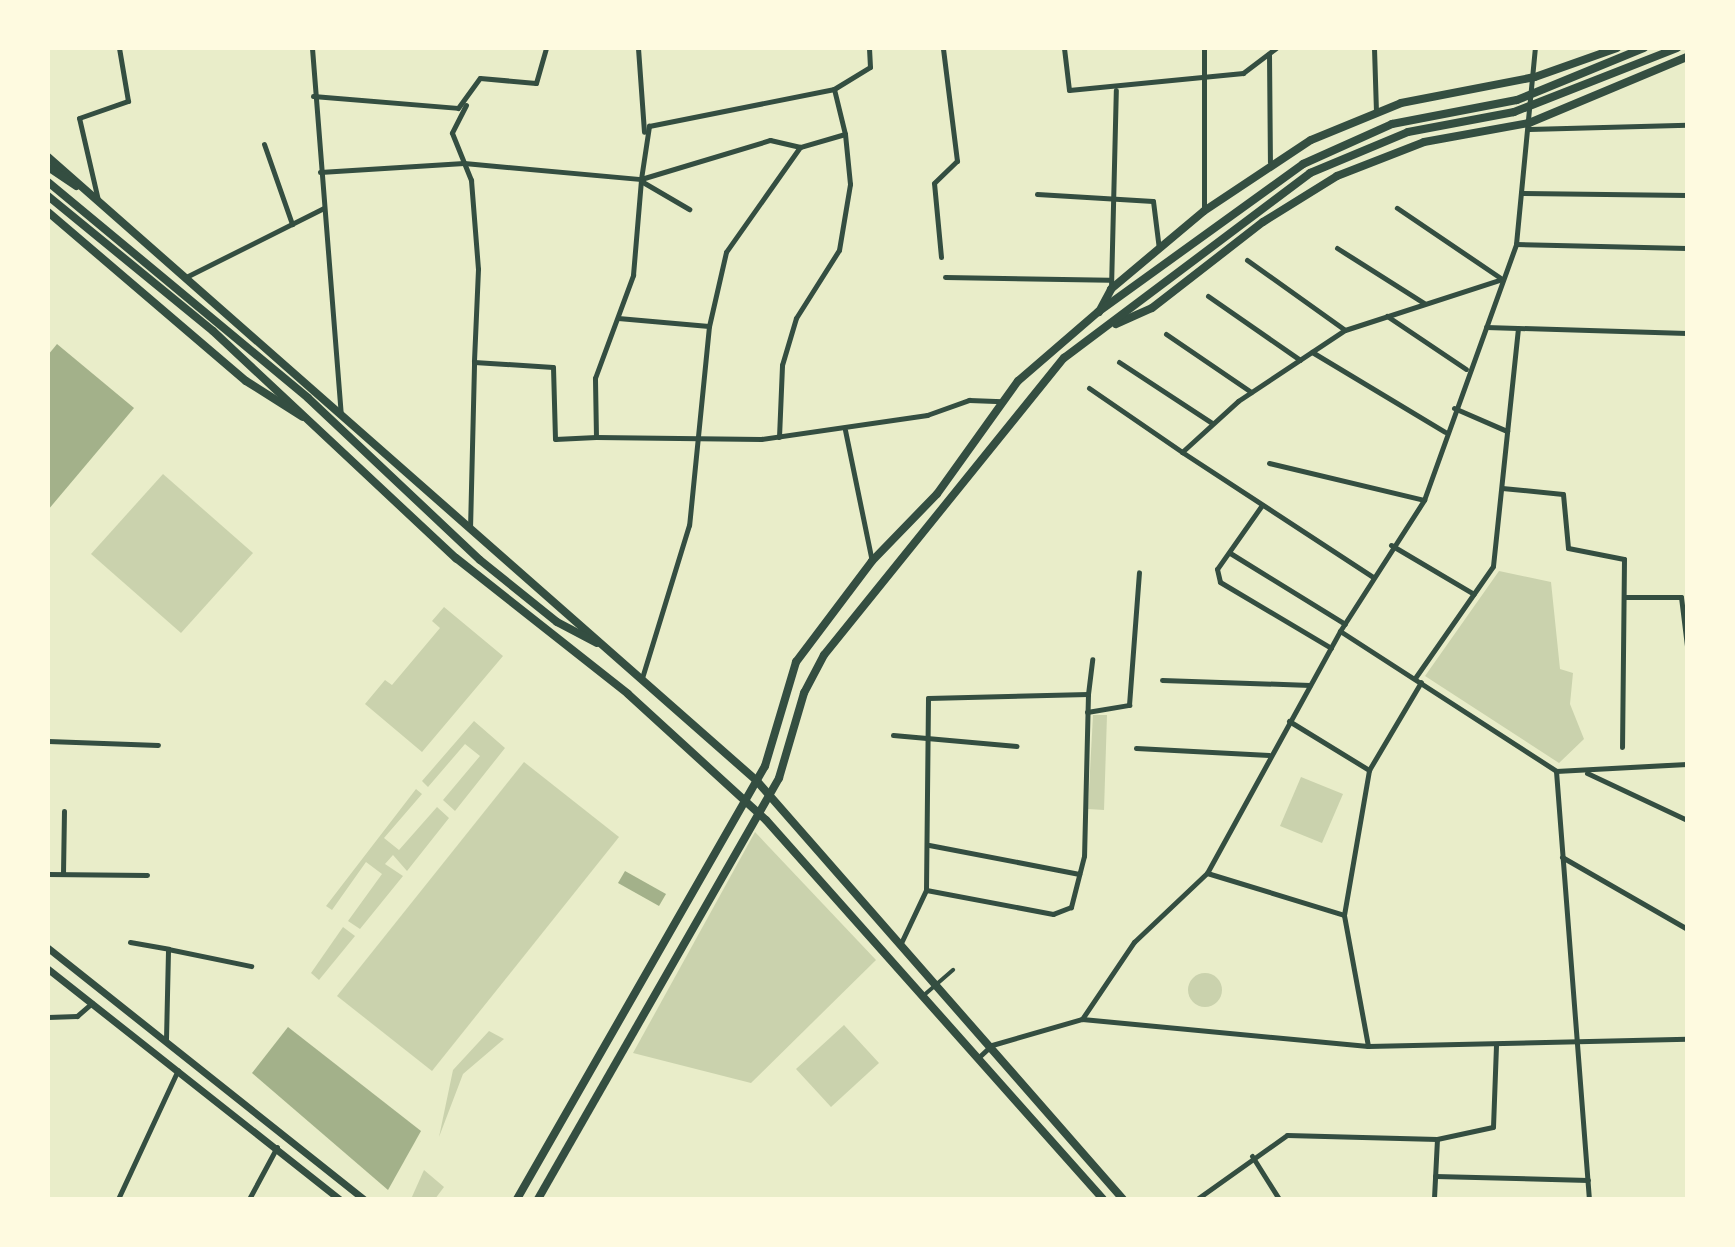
<!DOCTYPE html>
<html>
<head>
<meta charset="utf-8">
<style>
  body { margin:0 }
  #map { position:relative; width:1735px; height:1247px; overflow:hidden; background:#e9edc9; font-family:Raleway,sans-serif }
  div>[style] { position:absolute }
  [style*='--x'] { left:calc(var(--x)*1px); top:calc(var(--y)*1px); width:calc(var(--w)*1px); rotate:calc(var(--a)*1deg) }
  .green>* { inset:0; background:#cad2ad }
  .round { border-radius:50% }
  .water>* { inset:0; background:#a3b18a }
  .pedestrian>* { height:4px; margin:-2px; padding:0 2px; transform-origin:2px; border-radius:2px; background:#344e41 }
  .minor>* { height:5px; margin:-2.5px; padding:0 2.5px; transform-origin:2.5px; border-radius:2.5px; background:#344e41 }
  .secondary>* { height:7px; margin:-3.5px; padding:0 3.5px; transform-origin:3.5px; border-radius:3.5px; background:#344e41 }
  .primary>* { height:8px; margin:-4px; padding:0 4px; transform-origin:4px; border-radius:4px; background:#344e41 }
  span { translate:-50% -50%; white-space:nowrap; text-align:center; line-height:1.15; -webkit-text-stroke:8px #fefae0; paint-order:stroke }
  .frame { position:absolute; inset:0; border:50px solid #fefae0; pointer-events:none }
</style>
</head>
<body>
<div id="map">
  <div class="green">
    <i style="clip-path:polygon(163px 474px,253px 553px,181px 633px,91px 554px)"></i>
    <i style="clip-path:polygon(1499px 571px,1551px 582px,1560px 669px,1573px 673px,1570px 704px,1584px 739px,1559px 763px,1425px 676px)"></i>
    <i style="clip-path:polygon(444px 607px,503px 656px,422px 752px,365px 704px,385px 680px,392px 685px,440px 628px,432px 621px)"></i>
    <i style="clip-path:polygon(1093px 715px,1107px 715px,1104px 810px,1088px 809px)"></i>
    <i style="clip-path:polygon(474px 721px,505px 748px,455px 811px,443px 800px,480px 756px,465px 744px,428px 787px,422px 781px)"></i>
    <i style="clip-path:polygon(524px 762px,619px 837px,432px 1071px,337px 996px)"></i>
    <i style="clip-path:polygon(1301px 777px,1343px 794px,1322px 843px,1280px 826px)"></i>
    <i style="clip-path:polygon(416px 789px,422px 794px,384px 838px,399px 850px,437px 807px,449px 818px,407px 871px,393px 855px,385px 864px,403px 876px,360px 929px,348px 921px,382px 874px,366px 862px,332px 910px,326px 906px)"></i>
    <i style="clip-path:polygon(755px 832px,876px 960px,751px 1083px,633px 1053px)"></i>
    <i style="clip-path:polygon(343px 927px,355px 936px,319px 980px,311px 973px)"></i>
    <i class="round" style="left:1188px;top:973px;width:34px;height:34px"></i>
    <i style="clip-path:polygon(844px 1025px,879px 1063px,831px 1107px,796px 1069px)"></i>
    <i style="clip-path:polygon(489px 1031px,504px 1039px,463px 1074px,439px 1137px,453px 1070px)"></i>
    <i style="clip-path:polygon(424px 1170px,444px 1187px,435px 1199px,411px 1199px)"></i>
  </div>
  <div class="water">
    <i style="clip-path:polygon(57px 344px,134px 408px,48px 510px,48px 355px)"></i>
    <i style="clip-path:polygon(625px 871px,666px 894px,659px 906px,618px 883px)"></i>
    <i style="clip-path:polygon(288px 1027px,421px 1131px,388px 1190px,252px 1073px)"></i>
  </div>
  <div class="pedestrian">
    <i style="--x:923;--y:996;--w:40;--a:-41"></i>
  </div>
  <div class="minor">
    <i style="--x:312;--y:48;--w:366;--a:85.5"></i>
    <i style="--x:638;--y:48;--w:84;--a:85.9"></i>
    <i style="--x:1064;--y:48;--w:42;--a:83.2"></i>
    <i style="--x:1069;--y:90;--w:175;--a:-5.6"></i>
    <i style="--x:1243;--y:73;--w:41;--a:-37.1"></i>
    <i style="--x:1204;--y:48;--w:162;--a:90"></i>
    <i style="--x:1374;--y:48;--w:63;--a:88.2"></i>
    <i style="--x:1269;--y:54;--w:108;--a:89.5"></i>
    <i style="--x:834;--y:89;--w:42;--a:-31.4"></i>
    <i style="--x:870;--y:67;--w:19;--a:-93"></i>
    <i style="--x:313;--y:96;--w:145;--a:4.7"></i>
    <i style="--x:458;--y:108;--w:37;--a:-54"></i>
    <i style="--x:480;--y:78;--w:56;--a:5.1"></i>
    <i style="--x:536;--y:83;--w:36;--a:-74"></i>
    <i style="--x:466;--y:105;--w:31;--a:117"></i>
    <i style="--x:452;--y:133;--w:51;--a:68"></i>
    <i style="--x:471;--y:180;--w:89;--a:85.5"></i>
    <i style="--x:478;--y:269;--w:93;--a:92.5"></i>
    <i style="--x:474;--y:362;--w:79;--a:3.6"></i>
    <i style="--x:553;--y:367;--w:72;--a:88.4"></i>
    <i style="--x:555;--y:439;--w:41;--a:-2.8"></i>
    <i style="--x:596;--y:437;--w:59;--a:-91"></i>
    <i style="--x:595;--y:378;--w:110;--a:-69.7"></i>
    <i style="--x:633;--y:275;--w:96;--a:-85.2"></i>
    <i style="--x:641;--y:179;--w:135;--a:-16.8"></i>
    <i style="--x:770;--y:140;--w:31;--a:13"></i>
    <i style="--x:1529;--y:129;--w:158;--a:-1.5"></i>
    <i style="--x:264;--y:144;--w:85;--a:70.7"></i>
    <i style="--x:320;--y:172;--w:144;--a:-3.6"></i>
    <i style="--x:464;--y:163;--w:178;--a:5.2"></i>
    <i style="--x:641;--y:179;--w:54;--a:-81.4"></i>
    <i style="--x:649;--y:126;--w:189;--a:-11.3"></i>
    <i style="--x:834;--y:89;--w:46;--a:76.3"></i>
    <i style="--x:845;--y:134;--w:47;--a:163.9"></i>
    <i style="--x:800;--y:147;--w:128;--a:125.2"></i>
    <i style="--x:726;--y:252;--w:76;--a:102.9"></i>
    <i style="--x:709;--y:326;--w:200;--a:95.7"></i>
    <i style="--x:689;--y:525;--w:160;--a:107.1"></i>
    <i style="--x:641;--y:181;--w:56;--a:30.3"></i>
    <i style="--x:1521;--y:193;--w:166;--a:0.7"></i>
    <i style="--x:1037;--y:194;--w:116;--a:3.5"></i>
    <i style="--x:1153;--y:201;--w:48;--a:82.9"></i>
    <i style="--x:98;--y:200;--w:84;--a:-103"></i>
    <i style="--x:79;--y:118;--w:52;--a:-19.1"></i>
    <i style="--x:128;--y:101;--w:54;--a:-99.6"></i>
    <i style="--x:1516;--y:244;--w:171;--a:1.3"></i>
    <i style="--x:1337;--y:248;--w:103;--a:32.3"></i>
    <i style="--x:941;--y:257;--w:74;--a:-95.4"></i>
    <i style="--x:934;--y:183;--w:32;--a:-44"></i>
    <i style="--x:957;--y:161;--w:114;--a:-97.1"></i>
    <i style="--x:1247;--y:260;--w:120;--a:35.5"></i>
    <i style="--x:186;--y:277;--w:154;--a:-26.6"></i>
    <i style="--x:945;--y:277;--w:164;--a:1"></i>
    <i style="--x:1111;--y:288;--w:198;--a:-88.6"></i>
    <i style="--x:1208;--y:296;--w:112;--a:34.8"></i>
    <i style="--x:1387;--y:316;--w:95;--a:33.9"></i>
    <i style="--x:618;--y:318;--w:91;--a:5"></i>
    <i style="--x:1486;--y:327;--w:201;--a:1.7"></i>
    <i style="--x:1166;--y:334;--w:103;--a:34.3"></i>
    <i style="--x:1312;--y:352;--w:155;--a:31"></i>
    <i style="--x:1119;--y:362;--w:111;--a:33.3"></i>
    <i style="--x:1089;--y:388;--w:113;--a:34.5"></i>
    <i style="--x:1182;--y:452;--w:76;--a:-42.3"></i>
    <i style="--x:1238;--y:401;--w:128;--a:-33.6"></i>
    <i style="--x:1345;--y:330;--w:165;--a:-18"></i>
    <i style="--x:1502;--y:279;--w:127;--a:-145.9"></i>
    <i style="--x:1454;--y:408;--w:58;--a:23.5"></i>
    <i style="--x:845;--y:430;--w:134;--a:78.4"></i>
    <i style="--x:596;--y:437;--w:165;--a:0.7"></i>
    <i style="--x:761;--y:439;--w:168;--a:-8.2"></i>
    <i style="--x:927;--y:415;--w:45;--a:-19.7"></i>
    <i style="--x:969;--y:400;--w:33;--a:2"></i>
    <i style="--x:779;--y:437;--w:72;--a:-87.6"></i>
    <i style="--x:782;--y:365;--w:49;--a:-73.4"></i>
    <i style="--x:796;--y:318;--w:80;--a:-57.7"></i>
    <i style="--x:839;--y:250;--w:67;--a:-80.5"></i>
    <i style="--x:850;--y:184;--w:50;--a:-95.7"></i>
    <i style="--x:1182;--y:452;--w:228;--a:33.2"></i>
    <i style="--x:1269;--y:463;--w:159;--a:13.4"></i>
    <i style="--x:1502;--y:488;--w:61;--a:5.6"></i>
    <i style="--x:1563;--y:494;--w:54;--a:84.7"></i>
    <i style="--x:1568;--y:548;--w:57;--a:11.1"></i>
    <i style="--x:1624;--y:559;--w:188;--a:90.6"></i>
    <i style="--x:1262;--y:505;--w:78;--a:125.1"></i>
    <i style="--x:1217;--y:569;--w:13;--a:77"></i>
    <i style="--x:1220;--y:582;--w:129;--a:30.7"></i>
    <i style="--x:470;--y:529;--w:167;--a:-88.6"></i>
    <i style="--x:1391;--y:545;--w:96;--a:30.6"></i>
    <i style="--x:1230;--y:553;--w:135;--a:31.7"></i>
    <i style="--x:1624;--y:597;--w:57;--a:0"></i>
    <i style="--x:1681;--y:597;--w:49;--a:83"></i>
    <i style="--x:1340;--y:631;--w:257;--a:32.9"></i>
    <i style="--x:1556;--y:771;--w:429;--a:85.6"></i>
    <i style="--x:1415;--y:678;--w:136;--a:-55.1"></i>
    <i style="--x:1493;--y:566;--w:239;--a:-84"></i>
    <i style="--x:1162;--y:680;--w:148;--a:1.9"></i>
    <i style="--x:1088;--y:694;--w:162;--a:91.4"></i>
    <i style="--x:1084;--y:856;--w:53;--a:104.3"></i>
    <i style="--x:1071;--y:907;--w:19;--a:159"></i>
    <i style="--x:1053;--y:914;--w:129;--a:-169.3"></i>
    <i style="--x:926;--y:890;--w:192;--a:-89.4"></i>
    <i style="--x:928;--y:698;--w:160;--a:-1.4"></i>
    <i style="--x:1088;--y:694;--w:35;--a:-83"></i>
    <i style="--x:1087;--y:712;--w:43;--a:-9.5"></i>
    <i style="--x:1129;--y:705;--w:133;--a:-85.7"></i>
    <i style="--x:1289;--y:721;--w:94;--a:31.5"></i>
    <i style="--x:1369;--y:770;--w:102;--a:-59.4"></i>
    <i style="--x:893;--y:735;--w:124;--a:5.1"></i>
    <i style="--x:48;--y:741;--w:110;--a:2.1"></i>
    <i style="--x:1136;--y:748;--w:133;--a:3"></i>
    <i style="--x:1556;--y:771;--w:131;--a:-3.1"></i>
    <i style="--x:1587;--y:773;--w:110;--a:25.2"></i>
    <i style="--x:929;--y:845;--w:153;--a:10.9"></i>
    <i style="--x:1562;--y:857;--w:144;--a:29.9"></i>
    <i style="--x:1207;--y:873;--w:143;--a:17"></i>
    <i style="--x:48;--y:874;--w:99;--a:0.6"></i>
    <i style="--x:63;--y:874;--w:63;--a:-89.1"></i>
    <i style="--x:130;--y:942;--w:39;--a:10"></i>
    <i style="--x:901;--y:943;--w:59;--a:-64.7"></i>
    <i style="--x:48;--y:1017;--w:29;--a:-2"></i>
    <i style="--x:77;--y:1016;--w:20;--a:-41"></i>
    <i style="--x:1082;--y:1019;--w:287;--a:5.4"></i>
    <i style="--x:1368;--y:1046;--w:319;--a:-1.3"></i>
    <i style="--x:166;--y:1039;--w:90;--a:-88.7"></i>
    <i style="--x:168;--y:949;--w:85;--a:11.6"></i>
    <i style="--x:1368;--y:1046;--w:133;--a:-100.4"></i>
    <i style="--x:1344;--y:915;--w:147;--a:-80.2"></i>
    <i style="--x:980;--y:1056;--w:16;--a:-43"></i>
    <i style="--x:992;--y:1045;--w:94;--a:-16.1"></i>
    <i style="--x:1082;--y:1019;--w:93;--a:-56"></i>
    <i style="--x:1134;--y:942;--w:100;--a:-43.4"></i>
    <i style="--x:1207;--y:873;--w:276;--a:-61.2"></i>
    <i style="--x:1340;--y:631;--w:156;--a:-57.3"></i>
    <i style="--x:1424;--y:500;--w:272;--a:-70.2"></i>
    <i style="--x:1516;--y:244;--w:197;--a:-84.5"></i>
    <i style="--x:1437;--y:1139;--w:57;--a:-12.1"></i>
    <i style="--x:1493;--y:1127;--w:83;--a:-87.9"></i>
    <i style="--x:1252;--y:1156;--w:51;--a:57.9"></i>
    <i style="--x:1435;--y:1176;--w:153;--a:1.5"></i>
    <i style="--x:118;--y:1199;--w:142;--a:-65.1"></i>
    <i style="--x:249;--y:1199;--w:59;--a:-61.7"></i>
    <i style="--x:1197;--y:1199;--w:110;--a:-35.4"></i>
    <i style="--x:1287;--y:1135;--w:150;--a:1.5"></i>
    <i style="--x:1437;--y:1139;--w:60;--a:92.9"></i>
  </div>
  <div class="secondary">
    <i style="--x:48;--y:948;--w:404;--a:38.5"></i>
    <i style="--x:48;--y:969;--w:371;--a:38.3"></i>
  </div>
  <div class="primary">
    <i style="--x:48;--y:157;--w:943;--a:41.35"></i>
    <i style="--x:756;--y:780;--w:557;--a:48.79"></i>
    <i style="--x:48;--y:167;--w:34;--a:34"></i>
    <i style="--x:48;--y:182;--w:338;--a:39.7"></i>
    <i style="--x:308;--y:398;--w:236;--a:43.3"></i>
    <i style="--x:480;--y:560;--w:99;--a:38.8"></i>
    <i style="--x:557;--y:622;--w:45;--a:27.7"></i>
    <i style="--x:48;--y:196;--w:213;--a:39.3"></i>
    <i style="--x:213;--y:331;--w:333;--a:43.1"></i>
    <i style="--x:456;--y:558;--w:219;--a:38.3"></i>
    <i style="--x:628;--y:694;--w:187;--a:42.4"></i>
    <i style="--x:766;--y:820;--w:507;--a:48.36"></i>
    <i style="--x:48;--y:212;--w:260;--a:40.5"></i>
    <i style="--x:246;--y:381;--w:67;--a:32.3"></i>
    <i style="--x:1099;--y:312;--w:26;--a:-62"></i>
    <i style="--x:1111;--y:289;--w:121;--a:-40"></i>
    <i style="--x:1204;--y:211;--w:128;--a:-33.6"></i>
    <i style="--x:1311;--y:140;--w:97;--a:-22.3"></i>
    <i style="--x:1401;--y:103;--w:136;--a:-11"></i>
    <i style="--x:1535;--y:77;--w:87;--a:-19.5"></i>
    <i style="--x:1116;--y:324;--w:39;--a:-24"></i>
    <i style="--x:1152;--y:308;--w:140;--a:-37.8"></i>
    <i style="--x:1263;--y:222;--w:87;--a:-31.9"></i>
    <i style="--x:1337;--y:176;--w:93;--a:-21.3"></i>
    <i style="--x:1424;--y:142;--w:107;--a:-10.3"></i>
    <i style="--x:1529;--y:123;--w:171;--a:-22.7"></i>
    <i style="--x:517;--y:1199;--w:499;--a:-60.2"></i>
    <i style="--x:765;--y:766;--w:109;--a:-73.4"></i>
    <i style="--x:796;--y:662;--w:126;--a:-53"></i>
    <i style="--x:872;--y:561;--w:93;--a:-45.9"></i>
    <i style="--x:937;--y:494;--w:139;--a:-54.4"></i>
    <i style="--x:1018;--y:381;--w:106;--a:-40.8"></i>
    <i style="--x:1098;--y:312;--w:253;--a:-35.8"></i>
    <i style="--x:1303;--y:164;--w:98;--a:-24.2"></i>
    <i style="--x:1392;--y:124;--w:127;--a:-10.9"></i>
    <i style="--x:1517;--y:100;--w:137;--a:-22.3"></i>
    <i style="--x:538;--y:1199;--w:485;--a:-60.2"></i>
    <i style="--x:779;--y:778;--w:89;--a:-73.6"></i>
    <i style="--x:804;--y:693;--w:43;--a:-62.2"></i>
    <i style="--x:824;--y:655;--w:382;--a:-51.1"></i>
    <i style="--x:1064;--y:358;--w:308;--a:-36.9"></i>
    <i style="--x:1310;--y:173;--w:106;--a:-22.7"></i>
    <i style="--x:1408;--y:132;--w:108;--a:-10.7"></i>
    <i style="--x:1514;--y:112;--w:175;--a:-21.4"></i>
  </div>
  <div class="frame"></div>
</div>
</body>
</html>
